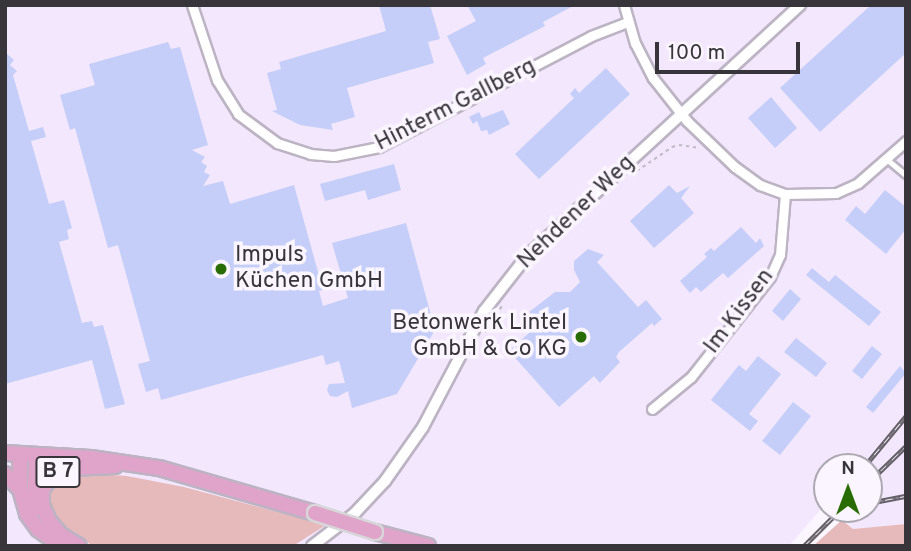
<!DOCTYPE html>
<html>
<head>
<meta charset="utf-8">
<style>
  body { margin:0 }
  #map { position:relative; width:911px; height:551px; overflow:hidden; background:#faf5ff; font-family:Overpass,sans-serif }
  div>[style] { position:absolute }
  [style*='--x'] { left:calc(var(--x)*1px); top:calc(var(--y)*1px); width:calc(var(--w)*1px); rotate:calc(var(--a)*1deg) }
  .built>* { inset:0; background:#f3e7fe }
  .green>* { inset:0; background:#e6babb }
  .building>* { inset:0; background:#c4cef9 }
  .path>* { height:2px; margin-top:-1px; transform-origin:0; background:repeating-linear-gradient(90deg,#bfbac3 0 3.5px,transparent 0 7px) }
  .roads { filter:drop-shadow(2px 0 #bcb3c3) drop-shadow(-2px 0 #bcb3c3) drop-shadow(0 2px #bcb3c3) drop-shadow(0 -2px #bcb3c3) }
  .service>* { height:4.5px; margin:-2.25px; padding:0 2.25px; transform-origin:2.25px; border-radius:2.25px; background:#fff }
  .minor>* { height:9px; margin:-4.5px; padding:0 4.5px; transform-origin:4.5px; border-radius:4.5px; background:#fff }
  .tertiary>* { height:10px; margin:-5px; padding:0 5px; transform-origin:5px; border-radius:5px; background:#fff }
  .primary>* { height:14px; margin:-7px; padding:0 7px; transform-origin:7px; border-radius:7px; background:#e0a4ca }
  .rail>* { height:5px; margin-top:-2.5px; transform-origin:0; background:repeating-linear-gradient(90deg,#faf5ff 0 8px,#646067 0 16px); box-sizing:border-box; border-block:2px solid #646067 }
  .bridges { filter:drop-shadow(2px 0 #d7d6d8) drop-shadow(-2px 0 #d7d6d8) drop-shadow(0 2px #d7d6d8) drop-shadow(0 -2px #d7d6d8) }
  .primary-bridge>* { height:14px; margin:-7px; padding:0 7px; transform-origin:7px; border-radius:7px; background:#e0a4ca }
  .dots>* { width:19px; height:19px; translate:-50% -50%; box-sizing:border-box; border:4px solid #faf5ff; border-radius:50% }
  span { translate:-50% -50%; white-space:nowrap; text-align:center; line-height:1.15; -webkit-text-stroke:7px #faf5ff; paint-order:stroke }
  .shield-label span { padding:2px 5px; background:#faf5ff; border:2px solid; border-radius:5px; -webkit-text-stroke-width:0 }
  .shield-label { font-size:21px; color:#37343a; font-weight:700 }
  .street-label { font-size:23px; color:#37343a }
  .poi-label { font-size:23px; color:#37343a }
  .left { translate:0 -50%; text-align:left }
  .right { translate:-100% -50%; text-align:right }
  .frame { position:absolute; inset:0; border:7px solid #37343a; pointer-events:none }
  .north { position:absolute; left:813px; top:453px; width:70px; height:70px; box-sizing:border-box; background:#faf5ff; border:2px solid #aca8b0; border-radius:50%; rotate:0deg; font-size:19px; font-weight:700; line-height:28px; text-align:center; color:#37343a }
  .north::after { content:''; display:block; margin:auto; width:24px; height:32px; background:#296c04; clip-path:polygon(50% 0,100% 100%,50% 72%,0 100%) }
  .scale { position:absolute; left:655px; top:42px; width:145px; height:32px; box-sizing:border-box; border:4px solid #37343a; border-top:0; padding-left:9px; font-size:21px; line-height:24px; white-space:nowrap; color:#37343a; -webkit-text-stroke:5px #faf5ff; paint-order:stroke }
</style>
</head>
<body>
<div id="map">
  <div class="built">
    <i style="clip-path:polygon(5px 5px,906px 5px,906px 524px,853px 529px,834px 509px,869px 509px,869px 467px,827px 467px,827px 502px,789px 546px,5px 546px)"></i>
  </div>
  <div class="green">
    <i style="clip-path:polygon(69px 472px,127px 476px,184px 487px,326px 525px,293px 546px,93px 546px,59px 524px,48px 512px,47px 495px,53px 482px)"></i>
    <i style="clip-path:polygon(842px 520px,853px 529px,906px 524px,906px 546px,813px 546px)"></i>
  </div>
  <div class="building">
    <i style="clip-path:polygon(379px 5px,430px 5px,440px 39px,428px 42px,434px 63px,347px 88px,355px 117px,331px 124px,333px 130px,300px 125px,272px 111px,277px 110px,267px 73px,281px 69px,279px 62px,386px 31px)"></i>
    <i style="clip-path:polygon(467px 5px,575px 5px,543px 22px,545px 26px,483px 58px,486px 64px,467px 75px,447px 36px,476px 21px)"></i>
    <i style="clip-path:polygon(871px 5px,906px 5px,906px 53px,820px 132px,780px 88px)"></i>
    <i style="clip-path:polygon(168px 42px,171px 49px,180px 47px,208px 145px,192px 150px,205px 157px,201px 162px,207px 166px,204px 172px,210px 175px,203px 186px,223px 181px,230px 204px,294px 185px,323px 290px,319px 291px,323px 306px,348px 298px,332px 243px,406px 223px,435px 330px,397px 394px,352px 408px,348px 391px,337px 397px,330px 396px,327px 390px,329px 384px,345px 383px,339px 361px,326px 365px,323px 355px,161px 400px,158px 388px,146px 392px,138px 364px,150px 361px,118px 245px,108px 248px,75px 128px,70px 130px,60px 95px,95px 85px,89px 64px)"></i>
    <i style="clip-path:polygon(5px 52px,14px 60px,10px 65px,17px 71px,13px 75px,29px 131px,43px 127px,46px 137px,31px 141px,49px 204px,64px 200px,72px 228px,67px 230px,69px 239px,59px 242px,82px 323px,92px 321px,94px 327px,103px 325px,125px 404px,105px 409px,92px 360px,5px 384px)"></i>
    <i style="clip-path:polygon(606px 68px,630px 94px,539px 179px,515px 154px,574px 98px,570px 94px,575px 88px,579px 93px)"></i>
    <i style="clip-path:polygon(771px 97px,797px 128px,775px 148px,748px 118px)"></i>
    <i style="clip-path:polygon(503px 110px,510px 124px,489px 135px,487px 130px,481px 131px,477px 121px,473px 124px,469px 117px,479px 112px,482px 118px)"></i>
    <i style="clip-path:polygon(394px 164px,401px 190px,368px 200px,365px 190px,325px 201px,320px 184px)"></i>
    <i style="clip-path:polygon(669px 185px,677px 193px,690px 186px,681px 198px,694px 213px,654px 248px,630px 221px)"></i>
    <i style="clip-path:polygon(885px 190px,906px 207px,906px 229px,886px 254px,845px 220px,856px 206px,865px 214px)"></i>
    <i style="clip-path:polygon(741px 227px,756px 243px,760px 238px,764px 246px,728px 278px,723px 273px,701px 292px,696px 287px,690px 293px,680px 281px,707px 257px,704px 254px,711px 248px,714px 251px)"></i>
    <i style="clip-path:polygon(588px 249px,604px 255px,597px 262px,638px 307px,646px 300px,662px 319px,654px 326px,652px 323px,619px 352px,616px 357px,620px 362px,600px 383px,594px 376px,559px 407px,509px 351px,539px 324px,529px 312px,555px 292px,570px 292px,580px 282px,574px 270px,574px 261px)"></i>
    <i style="clip-path:polygon(812px 268px,829px 282px,835px 275px,881px 312px,869px 326px,806px 275px)"></i>
    <i style="clip-path:polygon(790px 289px,801px 299px,783px 321px,772px 311px)"></i>
    <i style="clip-path:polygon(796px 338px,827px 363px,816px 377px,784px 352px)"></i>
    <i style="clip-path:polygon(872px 346px,882px 354px,862px 379px,852px 371px)"></i>
    <i style="clip-path:polygon(758px 356px,781px 374px,749px 414px,758px 421px,750px 431px,711px 400px,739px 365px,746px 371px)"></i>
    <i style="clip-path:polygon(900px 366px,906px 373px,873px 413px,866px 407px)"></i>
    <i style="clip-path:polygon(793px 402px,811px 416px,780px 455px,762px 441px)"></i>
  </div>
  <div class="path">
    <i style="--x:631;--y:175;--w:50;--a:-34.3"></i>
    <i style="--x:672;--y:147;--w:7;--a:-16"></i>
    <i style="--x:679;--y:145;--w:21;--a:8"></i>
    <i style="--x:485;--y:333;--w:32;--a:-58"></i>
  </div>
  <div class="roads">
    <div class="service">
      <i style="--x:888;--y:160;--w:23;--a:40"></i>
    </div>
    <div class="minor">
      <i style="--x:192;--y:5;--w:79;--a:71.6"></i>
      <i style="--x:217;--y:80;--w:40;--a:58"></i>
      <i style="--x:238;--y:114;--w:49;--a:36.6"></i>
      <i style="--x:277;--y:143;--w:35;--a:18"></i>
      <i style="--x:310;--y:154;--w:24;--a:5"></i>
      <i style="--x:334;--y:156;--w:46;--a:-11.3"></i>
      <i style="--x:379;--y:147;--w:239;--a:-27.6"></i>
      <i style="--x:591;--y:36;--w:40;--a:-21"></i>
      <i style="--x:624;--y:5;--w:40;--a:74"></i>
      <i style="--x:635;--y:43;--w:39;--a:63"></i>
      <i style="--x:653;--y:78;--w:55;--a:51.7"></i>
      <i style="--x:687;--y:121;--w:66;--a:43.8"></i>
      <i style="--x:735;--y:167;--w:31;--a:36"></i>
      <i style="--x:760;--y:185;--w:27;--a:20"></i>
      <i style="--x:785;--y:194;--w:51;--a:-1.1"></i>
      <i style="--x:836;--y:193;--w:24;--a:-24"></i>
      <i style="--x:858;--y:183;--w:64;--a:-41.2"></i>
      <i style="--x:652;--y:409;--w:50;--a:-39.4"></i>
      <i style="--x:691;--y:377;--w:127;--a:-51.7"></i>
      <i style="--x:770;--y:277;--w:24;--a:-66"></i>
      <i style="--x:780;--y:255;--w:61;--a:-85.3"></i>
    </div>
    <div class="tertiary">
      <i style="--x:312;--y:546;--w:54;--a:-37.5"></i>
      <i style="--x:355;--y:513;--w:44;--a:-46.8"></i>
      <i style="--x:385;--y:481;--w:66;--a:-54.9"></i>
      <i style="--x:423;--y:427;--w:131;--a:-62.3"></i>
      <i style="--x:484;--y:311;--w:70;--a:-52"></i>
      <i style="--x:527;--y:256;--w:371;--a:-42.6"></i>
    </div>
    <div class="primary">
      <i style="--x:5;--y:453;--w:86;--a:3.3"></i>
      <i style="--x:91;--y:458;--w:69;--a:8.4"></i>
      <i style="--x:159;--y:468;--w:162;--a:16.1"></i>
      <i style="--x:20;--y:454;--w:35;--a:90"></i>
      <i style="--x:20;--y:489;--w:26;--a:74"></i>
      <i style="--x:27;--y:514;--w:19;--a:54"></i>
      <i style="--x:38;--y:529;--w:27;--a:36"></i>
      <i style="--x:5;--y:474;--w:21;--a:45"></i>
      <i style="--x:34;--y:509;--w:54;--a:-87.9"></i>
      <i style="--x:54;--y:531;--w:29;--a:31"></i>
      <i style="--x:375;--y:532;--w:55;--a:14.8"></i>
      <i style="--x:60;--y:534;--w:17;--a:-130"></i>
      <i style="--x:49;--y:521;--w:17;--a:-114"></i>
      <i style="--x:42;--y:505;--w:15;--a:-90"></i>
      <i style="--x:42;--y:490;--w:17;--a:-57"></i>
      <i style="--x:51;--y:476;--w:22;--a:-21"></i>
      <i style="--x:72;--y:468;--w:43;--a:-2.7"></i>
    </div>
  </div>
  <div class="rail">
    <i style="--x:864;--y:467;--w:66;--a:-50.5"></i>
    <i style="--x:869;--y:482;--w:52;--a:-44.2"></i>
    <i style="--x:869;--y:503;--w:38;--a:-11"></i>
    <i style="--x:804;--y:546;--w:52;--a:-45"></i>
  </div>
  <div class="bridges">
    <div class="primary-bridge">
      <i style="--x:315;--y:513;--w:63;--a:17.6"></i>
    </div>
  </div>
  <div class="dots">
    <i style="left:221px;top:269px;background:#296c04"></i>
    <i style="left:581px;top:337px;background:#296c04"></i>
  </div>
  <div class="shield-label">
    <span style="left:58px;top:472px">B 7</span>
  </div>
  <div class="street-label">
    <span style="left:456px;top:106px;rotate:-27deg">Hinterm Gallberg</span>
    <span style="left:577px;top:213px;rotate:-44deg">Nehdener Weg</span>
    <span style="left:740px;top:312px;rotate:-53deg">Im Kissen</span>
  </div>
  <div class="poi-label">
    <span class="left" style="left:235px;top:269px">Impuls<br>Küchen GmbH</span>
    <span class="right" style="left:567px;top:337px">Betonwerk Lintel<br>GmbH &amp; Co KG</span>
  </div>
  <div class="frame"></div>
  <div class="north">N</div>
  <div class="scale">100 m</div>
</div>
</body>
</html>
